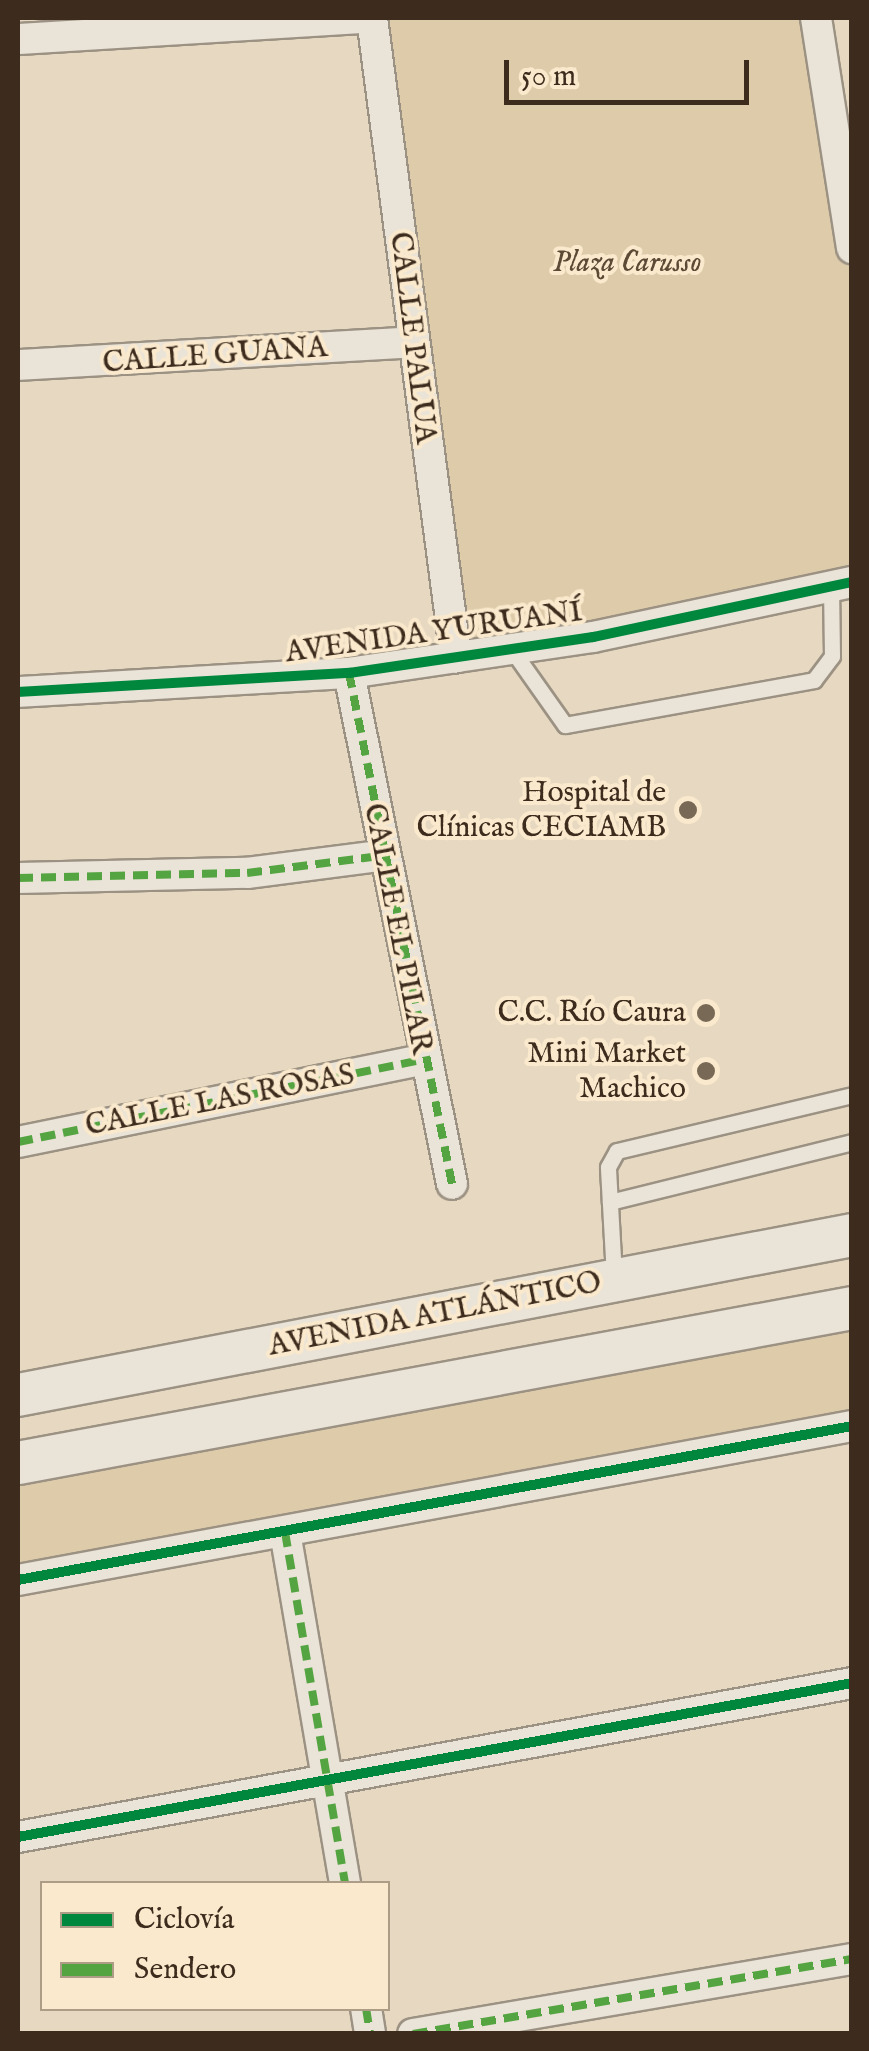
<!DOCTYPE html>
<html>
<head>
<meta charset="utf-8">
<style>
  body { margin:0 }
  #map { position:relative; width:869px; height:2051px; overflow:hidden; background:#e7d9c1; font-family:"IM FELL English",serif }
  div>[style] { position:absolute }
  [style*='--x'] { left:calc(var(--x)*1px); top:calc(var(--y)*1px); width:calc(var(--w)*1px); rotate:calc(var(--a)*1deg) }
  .green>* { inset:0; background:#decbaa }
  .roads { filter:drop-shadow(2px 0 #9c9283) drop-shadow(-2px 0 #9c9283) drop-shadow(0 2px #9c9283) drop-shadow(0 -2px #9c9283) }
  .lane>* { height:15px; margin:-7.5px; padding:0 7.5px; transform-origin:7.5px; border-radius:7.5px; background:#eae3d7 }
  .street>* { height:30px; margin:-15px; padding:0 15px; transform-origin:15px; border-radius:15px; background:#eae3d7 }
  .secondary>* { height:42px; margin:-21px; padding:0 21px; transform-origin:21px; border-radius:21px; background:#eae3d7 }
  .quiet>* { height:8px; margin-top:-4px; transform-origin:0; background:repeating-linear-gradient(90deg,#54a441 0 15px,transparent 0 23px) }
  .cycleway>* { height:10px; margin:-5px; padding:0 5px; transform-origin:5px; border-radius:5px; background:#00873e }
  .dots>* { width:28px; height:28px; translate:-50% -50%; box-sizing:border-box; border:5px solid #fae9cc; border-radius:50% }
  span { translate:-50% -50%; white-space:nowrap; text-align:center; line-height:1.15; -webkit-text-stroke:8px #fae9cc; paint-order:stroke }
  .park-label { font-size:30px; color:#5c4936; font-style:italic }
  .street-label { font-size:30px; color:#3d2c1d }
  .poi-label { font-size:30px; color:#3d2c1d }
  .right { translate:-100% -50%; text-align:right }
  .frame { position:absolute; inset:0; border:20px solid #3d2c1d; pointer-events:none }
  .legend { position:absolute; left:40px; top:1881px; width:350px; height:130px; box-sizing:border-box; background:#fae9cc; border:2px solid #ae9d86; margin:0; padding:12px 18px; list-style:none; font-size:30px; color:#3d2c1d }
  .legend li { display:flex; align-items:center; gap:20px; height:50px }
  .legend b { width:50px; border:2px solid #ae9d86 }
  .scale { position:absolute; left:504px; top:60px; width:245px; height:45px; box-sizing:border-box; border:5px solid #3d2c1d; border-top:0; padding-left:12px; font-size:30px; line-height:35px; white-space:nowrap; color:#3d2c1d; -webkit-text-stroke:8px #fae9cc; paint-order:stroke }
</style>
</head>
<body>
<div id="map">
  <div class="green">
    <i style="clip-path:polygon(372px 18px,816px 18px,851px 248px,851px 582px,456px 658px)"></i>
    <i style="clip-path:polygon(851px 1308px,851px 1426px,18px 1580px,18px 1463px)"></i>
  </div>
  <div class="roads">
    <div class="lane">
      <i style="--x:512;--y:650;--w:92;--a:54.8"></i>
      <i style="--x:565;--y:725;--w:253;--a:-10.2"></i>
      <i style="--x:814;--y:680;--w:30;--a:-53"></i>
      <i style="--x:832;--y:656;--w:69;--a:-90.8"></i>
      <i style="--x:610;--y:1202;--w:249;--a:-13.9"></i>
      <i style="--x:614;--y:1276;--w:109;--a:-93.2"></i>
      <i style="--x:608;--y:1167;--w:18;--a:-61"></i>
      <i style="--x:617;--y:1151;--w:242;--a:-13.4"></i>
    </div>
    <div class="street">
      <i style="--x:372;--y:18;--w:645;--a:82.52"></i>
      <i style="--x:816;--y:18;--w:233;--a:81.1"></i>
      <i style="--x:18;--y:39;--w:345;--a:-3.5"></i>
      <i style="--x:18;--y:365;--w:394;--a:-3.3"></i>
      <i style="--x:349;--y:673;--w:521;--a:78.6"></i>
      <i style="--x:18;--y:692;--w:332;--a:-3.3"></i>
      <i style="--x:349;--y:673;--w:247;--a:-8.4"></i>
      <i style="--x:593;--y:637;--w:265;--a:-12"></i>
      <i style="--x:18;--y:878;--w:229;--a:-1.3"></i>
      <i style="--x:247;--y:873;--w:134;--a:-7.3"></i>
      <i style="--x:18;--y:1142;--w:412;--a:-11.5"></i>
      <i style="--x:285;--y:1532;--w:357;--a:80.3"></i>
      <i style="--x:18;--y:1580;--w:848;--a:-10.46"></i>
      <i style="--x:18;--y:1837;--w:848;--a:-10.46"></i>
      <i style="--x:366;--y:2008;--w:26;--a:81"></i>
      <i style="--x:413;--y:2034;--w:445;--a:-9.7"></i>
    </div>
    <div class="secondary">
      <i style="--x:18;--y:1395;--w:849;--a:-10.86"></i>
      <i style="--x:18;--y:1463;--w:848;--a:-10.53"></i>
    </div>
  </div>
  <div class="quiet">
    <i style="--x:349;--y:673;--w:521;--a:78.6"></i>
    <i style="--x:18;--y:878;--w:229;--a:-1.3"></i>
    <i style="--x:247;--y:873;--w:134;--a:-7.3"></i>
    <i style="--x:18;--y:1142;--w:412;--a:-11.5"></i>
    <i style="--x:285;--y:1532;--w:357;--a:80.3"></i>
    <i style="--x:366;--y:2008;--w:26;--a:81"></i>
    <i style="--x:413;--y:2034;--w:445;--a:-9.7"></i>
  </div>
  <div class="cycleway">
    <i style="--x:18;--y:692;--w:332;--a:-3.3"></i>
    <i style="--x:349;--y:673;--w:247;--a:-8.4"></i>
    <i style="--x:593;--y:637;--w:265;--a:-12"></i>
    <i style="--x:18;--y:1580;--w:848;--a:-10.46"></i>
    <i style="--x:18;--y:1837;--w:848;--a:-10.46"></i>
  </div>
  <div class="dots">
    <i style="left:688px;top:810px;background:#786956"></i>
    <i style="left:706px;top:1013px;background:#786956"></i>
    <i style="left:706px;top:1071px;background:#786956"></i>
  </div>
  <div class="park-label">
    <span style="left:627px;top:263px">Plaza Carusso</span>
  </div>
  <div class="street-label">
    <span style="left:412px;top:338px;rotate:83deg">CALLE PALUA</span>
    <span style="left:215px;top:356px;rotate:-4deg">CALLE GUANA</span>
    <span style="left:434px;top:633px;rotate:-8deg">AVENIDA YURUANÍ</span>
    <span style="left:397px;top:929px;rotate:79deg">CALLE EL PILAR</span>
    <span style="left:220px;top:1101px;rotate:-11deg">CALLE LAS ROSAS</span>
    <span style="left:435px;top:1315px;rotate:-11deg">AVENIDA ATLÁNTICO</span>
  </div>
  <div class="poi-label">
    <span class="right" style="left:666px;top:810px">Hospital de<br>Clínicas CECIAMB</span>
    <span class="right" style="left:686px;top:1013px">C.C. Río Caura</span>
    <span class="right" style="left:686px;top:1071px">Mini Market<br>Machico</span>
  </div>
  <div class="frame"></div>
  <ul class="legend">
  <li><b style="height:12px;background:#00873e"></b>Ciclovía</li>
  <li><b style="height:12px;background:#54a441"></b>Sendero</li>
  </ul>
  <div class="scale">50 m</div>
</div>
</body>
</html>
